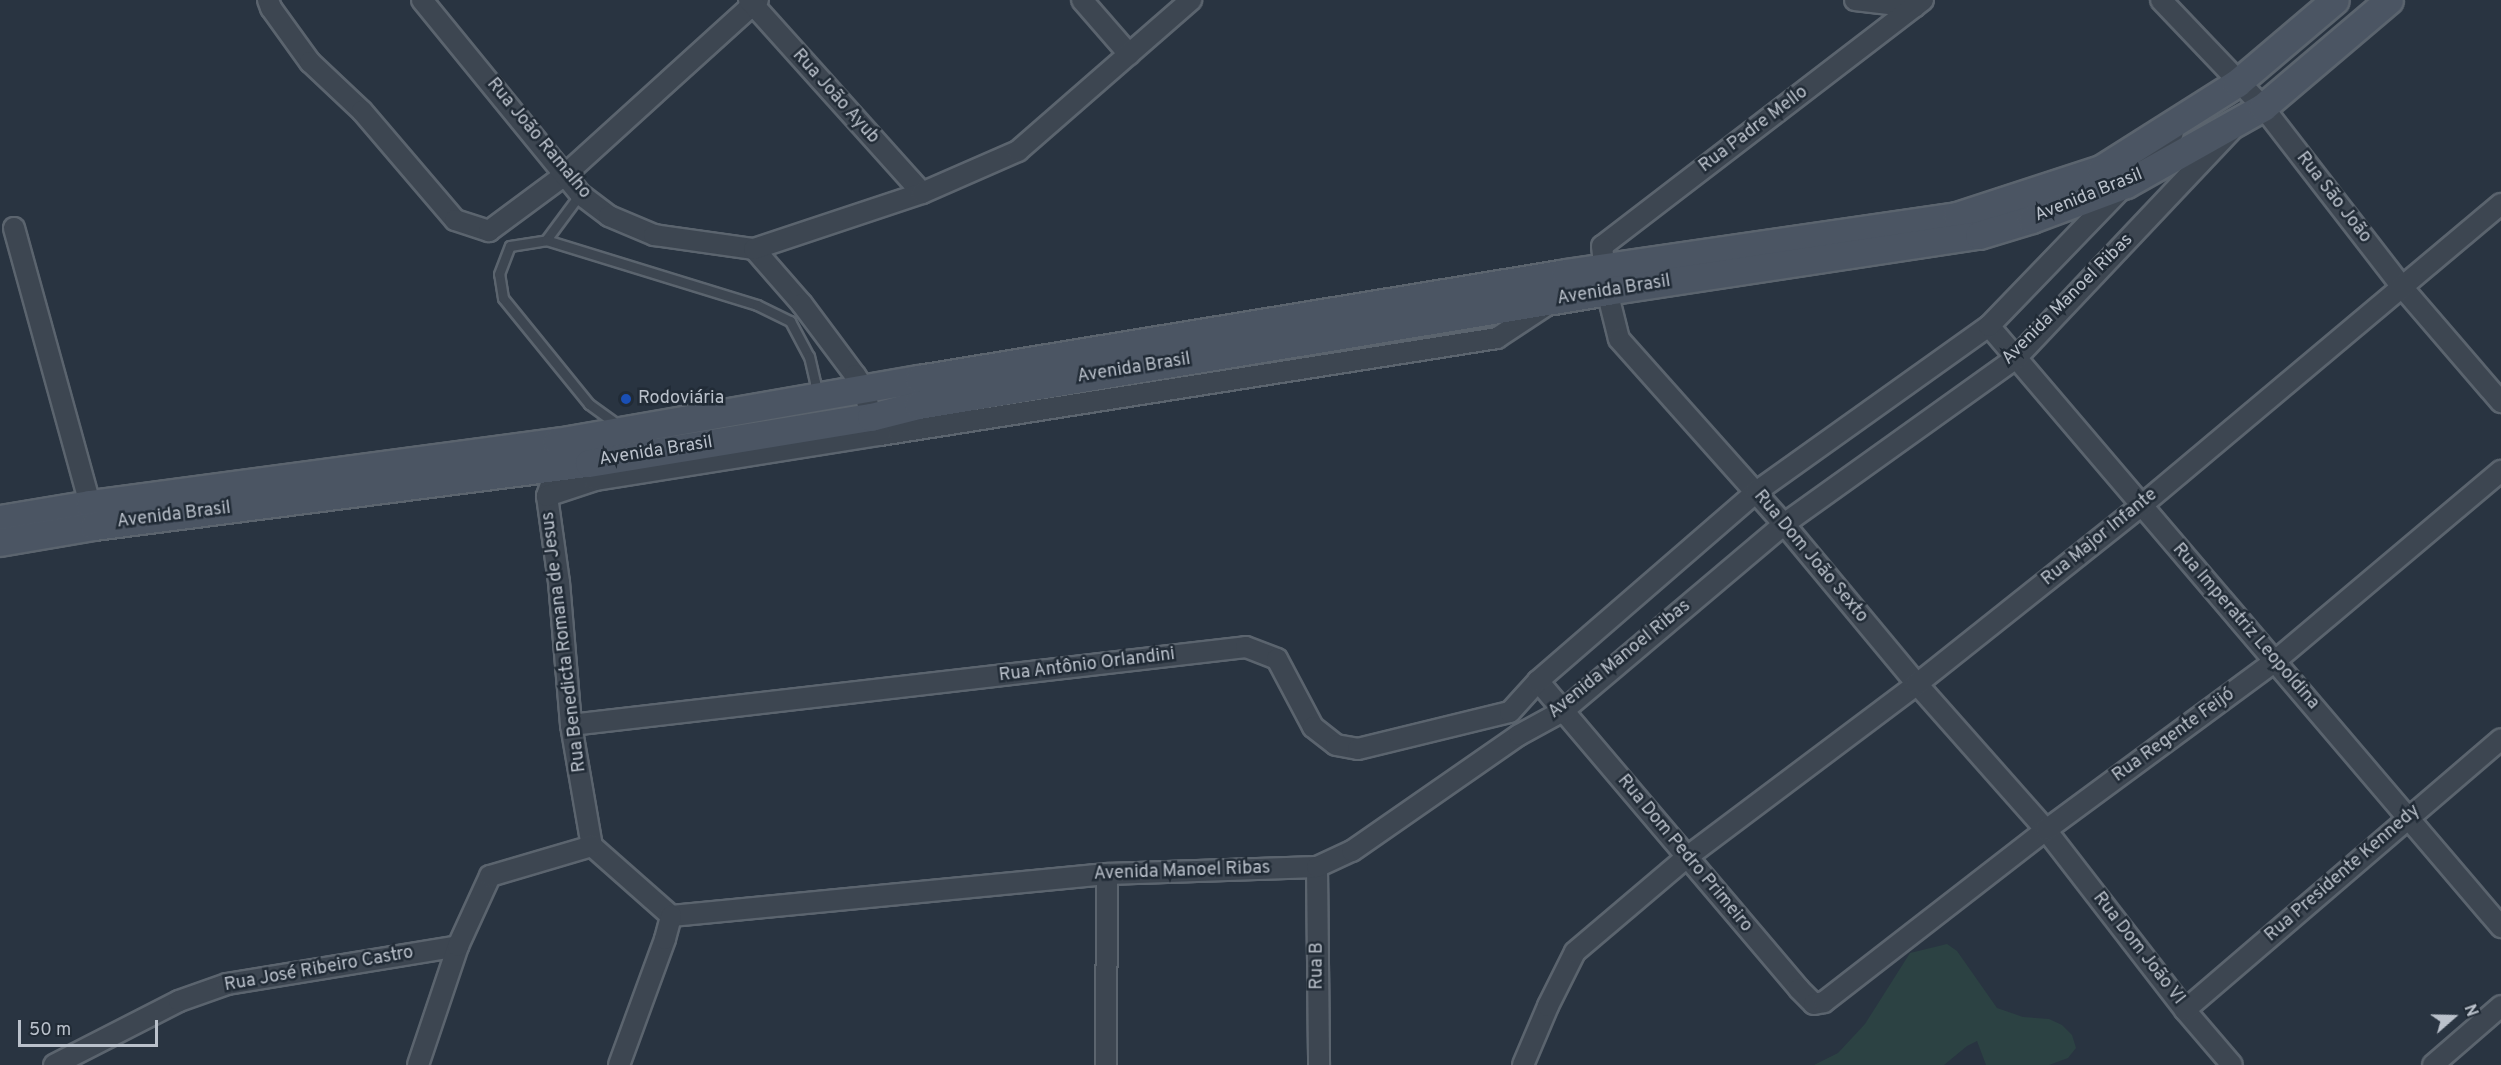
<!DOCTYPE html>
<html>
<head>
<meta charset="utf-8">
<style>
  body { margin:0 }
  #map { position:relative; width:2501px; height:1065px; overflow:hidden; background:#293441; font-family:Overpass,sans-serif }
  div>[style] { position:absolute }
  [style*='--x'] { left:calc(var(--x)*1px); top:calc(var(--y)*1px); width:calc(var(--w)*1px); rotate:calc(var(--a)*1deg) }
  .green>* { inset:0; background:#2c4243 }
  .roads { filter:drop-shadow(2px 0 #5b646e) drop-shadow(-2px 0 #5b646e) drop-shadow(0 2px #5b646e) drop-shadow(0 -2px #5b646e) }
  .service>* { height:9px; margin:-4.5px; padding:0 4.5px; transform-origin:4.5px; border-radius:4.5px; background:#3d4651 }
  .minor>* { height:20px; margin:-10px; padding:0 10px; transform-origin:10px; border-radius:10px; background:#3d4651 }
  .secondary>* { height:27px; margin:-13.5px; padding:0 13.5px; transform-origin:13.5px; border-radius:13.5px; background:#4b5563 }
  .dots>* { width:16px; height:16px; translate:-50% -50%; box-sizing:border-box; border:3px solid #212b36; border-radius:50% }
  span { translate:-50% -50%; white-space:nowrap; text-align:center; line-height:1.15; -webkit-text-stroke:5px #212b36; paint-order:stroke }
  .street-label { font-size:18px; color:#bac1cb }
  .poi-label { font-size:18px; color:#bac1cb }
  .left { translate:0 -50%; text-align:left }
  .north { position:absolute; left:2423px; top:987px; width:60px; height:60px; -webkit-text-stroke:4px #212b36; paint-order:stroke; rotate:70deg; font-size:16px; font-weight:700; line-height:24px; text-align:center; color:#bac1cb }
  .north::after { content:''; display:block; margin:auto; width:21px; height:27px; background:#bac1cb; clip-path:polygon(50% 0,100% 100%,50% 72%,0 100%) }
  .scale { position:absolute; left:18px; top:1020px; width:140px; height:27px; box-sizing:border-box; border:3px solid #bac1cb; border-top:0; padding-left:8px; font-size:18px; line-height:21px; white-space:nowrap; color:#bac1cb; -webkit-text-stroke:4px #212b36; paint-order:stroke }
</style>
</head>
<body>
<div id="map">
  <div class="green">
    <i style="clip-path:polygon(1947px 944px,1957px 951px,1997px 1008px,2023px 1017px,2049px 1019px,2062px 1025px,2072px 1035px,2076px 1048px,2068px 1058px,2049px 1065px,1986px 1065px,1977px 1041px,1967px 1046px,1944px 1065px,1814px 1065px,1838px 1053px,1865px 1024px,1910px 953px)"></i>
  </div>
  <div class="roads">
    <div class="service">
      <i style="--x:546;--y:240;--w:57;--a:-53.5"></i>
      <i style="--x:618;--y:425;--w:36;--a:-144"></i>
      <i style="--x:589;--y:404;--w:136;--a:-129.1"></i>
      <i style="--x:503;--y:298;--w:24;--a:-99"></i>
      <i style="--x:499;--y:274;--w:30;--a:-69"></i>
      <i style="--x:510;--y:246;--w:36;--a:-9"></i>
      <i style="--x:546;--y:240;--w:221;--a:17.1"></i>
      <i style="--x:757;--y:305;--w:37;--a:26"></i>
      <i style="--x:790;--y:321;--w:40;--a:62"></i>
      <i style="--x:809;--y:356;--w:28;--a:77"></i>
      <i style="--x:815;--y:383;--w:13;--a:90"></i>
    </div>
    <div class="minor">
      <i style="--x:268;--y:0;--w:9;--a:69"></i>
      <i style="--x:271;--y:8;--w:67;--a:54.2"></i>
      <i style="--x:310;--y:62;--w:71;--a:43.3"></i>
      <i style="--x:362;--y:111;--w:143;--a:49.5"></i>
      <i style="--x:455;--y:220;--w:36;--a:18"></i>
      <i style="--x:489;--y:231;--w:96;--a:-36.5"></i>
      <i style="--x:566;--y:174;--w:259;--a:-42.2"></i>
      <i style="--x:422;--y:0;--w:250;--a:50.8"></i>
      <i style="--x:580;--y:194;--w:36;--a:37"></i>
      <i style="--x:609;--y:216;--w:49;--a:22.9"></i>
      <i style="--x:654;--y:235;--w:101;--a:8"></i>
      <i style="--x:754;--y:249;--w:73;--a:48.9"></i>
      <i style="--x:802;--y:304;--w:89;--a:53.3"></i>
      <i style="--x:855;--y:375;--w:17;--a:57"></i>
      <i style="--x:864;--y:389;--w:29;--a:76"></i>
      <i style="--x:871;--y:417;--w:20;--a:63"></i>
      <i style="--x:880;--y:435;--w:625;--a:-8.93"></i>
      <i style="--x:1497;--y:338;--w:64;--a:-33.4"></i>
      <i style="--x:749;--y:0;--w:259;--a:48.1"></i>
      <i style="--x:1082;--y:0;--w:72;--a:49"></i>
      <i style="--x:1855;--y:0;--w:60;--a:6.7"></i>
      <i style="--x:1923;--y:0;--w:404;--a:142.5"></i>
      <i style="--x:1602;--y:246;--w:45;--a:83.7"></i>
      <i style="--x:1607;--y:291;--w:49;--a:76"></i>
      <i style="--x:1619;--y:339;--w:248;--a:48.3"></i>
      <i style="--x:1784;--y:524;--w:208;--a:50.3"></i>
      <i style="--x:1917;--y:684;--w:195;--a:48.5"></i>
      <i style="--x:2046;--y:830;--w:227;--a:52.3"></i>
      <i style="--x:2185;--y:1010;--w:72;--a:49.5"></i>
      <i style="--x:2161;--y:0;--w:148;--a:46.4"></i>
      <i style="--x:2263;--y:107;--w:227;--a:52.3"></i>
      <i style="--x:2402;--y:287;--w:152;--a:49.3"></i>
      <i style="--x:14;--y:228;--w:286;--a:74.6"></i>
      <i style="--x:754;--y:249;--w:177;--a:-18.4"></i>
      <i style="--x:922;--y:193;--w:105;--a:-23.6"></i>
      <i style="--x:1018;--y:151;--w:230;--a:-41.1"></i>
      <i style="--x:1989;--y:326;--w:790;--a:49.57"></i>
      <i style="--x:557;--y:457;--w:10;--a:90"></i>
      <i style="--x:557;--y:467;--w:31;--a:109"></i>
      <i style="--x:547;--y:496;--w:87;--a:82.1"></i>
      <i style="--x:559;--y:582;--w:144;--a:85.2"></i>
      <i style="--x:571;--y:725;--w:123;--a:80.2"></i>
      <i style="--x:592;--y:846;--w:106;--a:41.5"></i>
      <i style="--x:547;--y:496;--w:51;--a:-18.4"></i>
      <i style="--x:595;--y:480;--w:289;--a:-9"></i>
      <i style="--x:1538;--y:681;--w:404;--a:49.7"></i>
      <i style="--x:1799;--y:989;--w:21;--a:45"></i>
      <i style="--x:1814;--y:1004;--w:10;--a:-11"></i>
      <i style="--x:1824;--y:1002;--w:281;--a:-37.8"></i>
      <i style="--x:2046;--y:830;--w:283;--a:-36.4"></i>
      <i style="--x:2274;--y:662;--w:297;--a:-40.1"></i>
      <i style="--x:571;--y:725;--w:679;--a:-6.59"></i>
      <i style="--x:1246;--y:647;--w:33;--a:21"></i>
      <i style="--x:1277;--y:659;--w:77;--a:62.1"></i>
      <i style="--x:1313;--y:727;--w:29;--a:38"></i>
      <i style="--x:1336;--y:745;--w:22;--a:10"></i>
      <i style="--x:1358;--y:749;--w:156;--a:-13.7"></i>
      <i style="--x:1510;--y:712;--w:42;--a:-47.9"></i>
      <i style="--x:1538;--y:681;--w:289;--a:-40.9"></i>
      <i style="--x:1756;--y:492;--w:286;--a:-35.5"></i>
      <i style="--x:1989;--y:326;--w:197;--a:-46"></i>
      <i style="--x:2126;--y:184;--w:29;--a:-52"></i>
      <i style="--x:2144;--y:161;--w:40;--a:-44"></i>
      <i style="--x:1317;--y:867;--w:198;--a:89.4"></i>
      <i style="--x:671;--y:916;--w:438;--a:-5.5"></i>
      <i style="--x:1107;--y:874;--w:210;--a:-1.9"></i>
      <i style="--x:1317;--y:867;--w:38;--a:-25"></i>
      <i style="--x:1352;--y:851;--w:203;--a:-34.8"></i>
      <i style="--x:1519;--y:735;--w:50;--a:-28.6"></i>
      <i style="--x:1563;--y:711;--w:289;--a:-40.2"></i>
      <i style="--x:1784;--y:524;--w:285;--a:-35.6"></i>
      <i style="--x:2016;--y:358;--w:313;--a:-46.6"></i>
      <i style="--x:2185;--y:1010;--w:416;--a:-40.6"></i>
      <i style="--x:54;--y:1065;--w:140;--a:-27.1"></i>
      <i style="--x:179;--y:1001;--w:51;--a:-19.5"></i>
      <i style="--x:227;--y:984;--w:234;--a:-9.3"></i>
      <i style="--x:418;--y:1065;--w:126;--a:-71.4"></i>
      <i style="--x:458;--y:946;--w:77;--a:-65.4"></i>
      <i style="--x:490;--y:876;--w:106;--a:-16.4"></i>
      <i style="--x:619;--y:1065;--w:134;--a:-69.9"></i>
      <i style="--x:665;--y:939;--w:24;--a:-75"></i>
      <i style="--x:1106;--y:1065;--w:191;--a:-89.7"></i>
      <i style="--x:1523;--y:1065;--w:64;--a:-67"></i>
      <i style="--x:1548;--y:1006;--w:60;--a:-63.4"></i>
      <i style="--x:1575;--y:952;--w:147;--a:-40.3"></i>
      <i style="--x:1687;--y:857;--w:288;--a:-36.9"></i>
      <i style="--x:1917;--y:684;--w:286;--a:-38.5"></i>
      <i style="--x:2141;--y:506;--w:470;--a:-40"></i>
      <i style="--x:2433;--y:1065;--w:90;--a:-40.9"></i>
    </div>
    <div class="secondary">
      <i style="--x:0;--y:519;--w:91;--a:-9.5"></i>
      <i style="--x:90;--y:504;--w:471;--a:-7.6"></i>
      <i style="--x:557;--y:442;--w:367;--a:-9.9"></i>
      <i style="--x:919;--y:379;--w:656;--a:-9.3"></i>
      <i style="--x:1566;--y:273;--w:395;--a:-8.3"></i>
      <i style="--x:1957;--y:216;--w:151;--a:-18.1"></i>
      <i style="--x:2101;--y:169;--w:161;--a:-32.3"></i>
      <i style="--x:2237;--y:83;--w:128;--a:-40.3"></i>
      <i style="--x:0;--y:542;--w:95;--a:-9.7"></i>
      <i style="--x:94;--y:526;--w:499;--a:-7.3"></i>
      <i style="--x:589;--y:463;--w:286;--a:-9.3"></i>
      <i style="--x:871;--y:417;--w:49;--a:-14.3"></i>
      <i style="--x:918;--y:405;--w:698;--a:-9.39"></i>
      <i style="--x:1607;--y:291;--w:376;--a:-8.6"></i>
      <i style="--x:1979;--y:235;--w:55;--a:-16.8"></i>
      <i style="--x:2032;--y:219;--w:100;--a:-20.4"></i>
      <i style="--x:2126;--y:184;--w:157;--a:-29.3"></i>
      <i style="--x:2263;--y:107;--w:165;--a:-40.3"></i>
    </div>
  </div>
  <div class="dots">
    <i style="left:626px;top:399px;background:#1a4fb4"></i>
  </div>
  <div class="street-label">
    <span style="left:835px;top:97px;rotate:48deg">Rua João Ayub</span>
    <span style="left:1754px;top:130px;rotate:-37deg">Rua Padre Mello</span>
    <span style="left:538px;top:139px;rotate:50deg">Rua João Ramalho</span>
    <span style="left:2089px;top:196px;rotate:-22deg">Avenida Brasil</span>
    <span style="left:2333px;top:198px;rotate:52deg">Rua São João</span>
    <span style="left:1614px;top:291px;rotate:-9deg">Avenida Brasil</span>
    <span style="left:2068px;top:300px;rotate:-45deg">Avenida Manoel Ribas</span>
    <span style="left:1134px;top:369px;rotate:-9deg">Avenida Brasil</span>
    <span style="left:656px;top:452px;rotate:-9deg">Avenida Brasil</span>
    <span style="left:174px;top:516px;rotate:-7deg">Avenida Brasil</span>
    <span style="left:2100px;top:538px;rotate:-39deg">Rua Major Infante</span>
    <span style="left:1810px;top:557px;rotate:50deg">Rua Dom João Sexto</span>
    <span style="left:2245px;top:627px;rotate:49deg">Rua Imperatriz Leopoldina</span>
    <span style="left:565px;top:642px;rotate:-97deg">Rua Benedicta Romana de Jesus</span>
    <span style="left:1620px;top:660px;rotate:-39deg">Avenida Manoel Ribas</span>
    <span style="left:1087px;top:666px;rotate:-7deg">Rua Antônio Orlandini</span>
    <span style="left:2174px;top:736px;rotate:-36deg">Rua Regente Feijó</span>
    <span style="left:1684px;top:854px;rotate:50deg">Rua Dom Pedro Primeiro</span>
    <span style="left:1182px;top:872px;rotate:-2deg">Avenida Manoel Ribas</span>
    <span style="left:2343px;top:874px;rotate:-41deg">Rua Presidente Kennedy</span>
    <span style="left:2138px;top:949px;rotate:52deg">Rua Dom João VI</span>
    <span style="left:1318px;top:966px;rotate:-90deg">Rua B</span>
    <span style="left:319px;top:970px;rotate:-10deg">Rua José Ribeiro Castro</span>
  </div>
  <div class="poi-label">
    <span class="left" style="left:638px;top:399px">Rodoviária</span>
  </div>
  <div class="north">N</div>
  <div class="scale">50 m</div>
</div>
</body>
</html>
